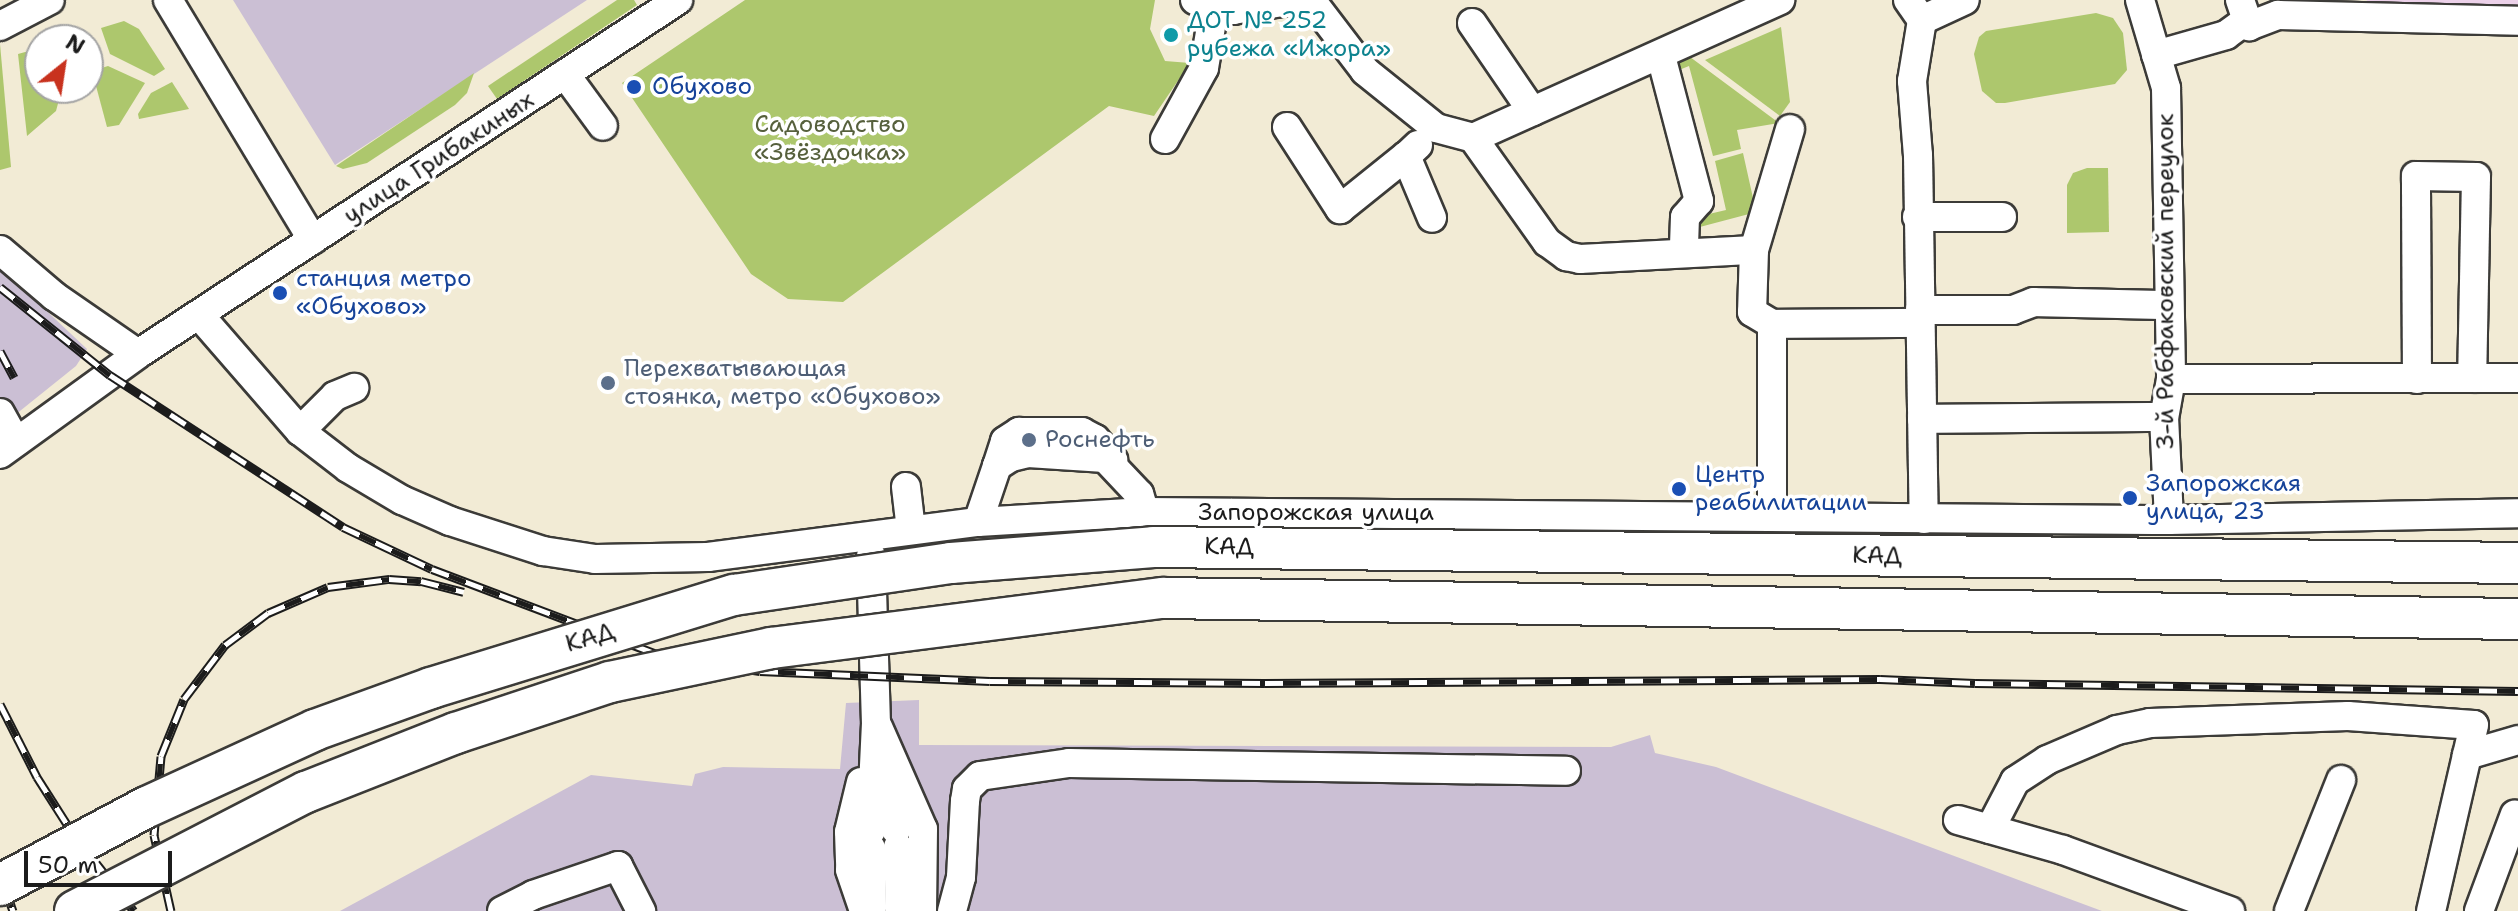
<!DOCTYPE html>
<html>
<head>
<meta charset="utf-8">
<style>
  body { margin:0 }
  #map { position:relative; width:2518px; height:911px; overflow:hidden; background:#f2ebd5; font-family:"Shantell Sans",sans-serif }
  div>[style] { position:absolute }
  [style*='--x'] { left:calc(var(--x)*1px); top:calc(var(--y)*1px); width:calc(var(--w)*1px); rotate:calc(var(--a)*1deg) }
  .built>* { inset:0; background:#ecd1e9 }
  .industrial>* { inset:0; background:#cbbfd4 }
  .green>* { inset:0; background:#adc76d }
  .roads { filter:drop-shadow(2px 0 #3c3b38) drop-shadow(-2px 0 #3c3b38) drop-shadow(0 2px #3c3b38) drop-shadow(0 -2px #3c3b38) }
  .minor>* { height:28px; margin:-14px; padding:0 14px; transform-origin:14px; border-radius:14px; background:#fff }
  .rail>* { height:9px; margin-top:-4.5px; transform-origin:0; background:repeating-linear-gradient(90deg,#fff 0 18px,#1c1c1c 0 36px); box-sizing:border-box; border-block:2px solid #1c1c1c }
  .bridges { filter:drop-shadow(2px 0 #3c3b38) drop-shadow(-2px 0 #3c3b38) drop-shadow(0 2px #3c3b38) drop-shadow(0 -2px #3c3b38) }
  .highway-bridge>* { height:40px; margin:-20px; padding:0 20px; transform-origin:20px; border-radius:20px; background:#fff }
  .dots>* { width:22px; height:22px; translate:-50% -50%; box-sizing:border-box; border:4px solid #fff; border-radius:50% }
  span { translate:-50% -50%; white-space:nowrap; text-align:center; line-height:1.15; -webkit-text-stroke:7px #fff; paint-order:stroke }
  .culture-label { font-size:24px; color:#0d838f }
  .left { translate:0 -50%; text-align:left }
  .transit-label { font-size:24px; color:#164399 }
  .park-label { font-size:24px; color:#56603c }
  .street-label { font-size:24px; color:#1c1c1c }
  .service-label { font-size:24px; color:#4e5e75 }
  .north { position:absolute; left:24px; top:24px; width:80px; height:80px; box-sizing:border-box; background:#fff; border:2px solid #a4a4a4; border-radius:50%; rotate:30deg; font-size:22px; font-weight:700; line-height:32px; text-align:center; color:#1c1c1c }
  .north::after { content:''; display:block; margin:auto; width:28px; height:36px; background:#c8321e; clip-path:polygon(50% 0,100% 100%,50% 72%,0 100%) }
  .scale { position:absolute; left:24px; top:851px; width:148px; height:36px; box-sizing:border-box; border:4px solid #1c1c1c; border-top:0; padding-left:10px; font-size:24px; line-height:28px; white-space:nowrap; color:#1c1c1c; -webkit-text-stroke:6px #fff; paint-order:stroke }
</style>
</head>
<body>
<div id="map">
  <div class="built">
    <i style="clip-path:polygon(2367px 0,2518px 0,2518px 13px,2367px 4px)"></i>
  </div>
  <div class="industrial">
    <i style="clip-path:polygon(233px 0,587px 0,335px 165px)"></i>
    <i style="clip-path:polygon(0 267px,87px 349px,76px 366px,0 427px)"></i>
    <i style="clip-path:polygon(919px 700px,919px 745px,1611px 747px,1650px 735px,1655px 753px,1716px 767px,2102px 911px,340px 911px,591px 775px,692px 786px,695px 774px,723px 767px,840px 769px,846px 703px)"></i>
  </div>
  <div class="green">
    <i style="clip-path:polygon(617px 0,634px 0,637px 5px,497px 99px,488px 86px)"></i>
    <i style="clip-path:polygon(745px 0,1155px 0,1150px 29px,1165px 61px,1190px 63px,1154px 116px,1109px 106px,843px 302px,788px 299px,751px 274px,622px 83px)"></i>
    <i style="clip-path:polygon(2096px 13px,2113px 18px,2123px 33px,2127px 70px,2115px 84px,2005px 103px,1996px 103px,1982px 91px,1974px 54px,1979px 37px,1986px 31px)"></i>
    <i style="clip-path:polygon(124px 21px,139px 29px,165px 69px,154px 76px,110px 54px,101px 28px)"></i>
    <i style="clip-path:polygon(1781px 27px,1790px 102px,1780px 116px,1705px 60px)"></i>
    <i style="clip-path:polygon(0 44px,11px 167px,0 170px)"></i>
    <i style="clip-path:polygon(36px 49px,40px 88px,52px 88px,60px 96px,56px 111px,27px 136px,18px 54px)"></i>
    <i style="clip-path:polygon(1686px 54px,1779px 123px,1737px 130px,1741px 149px,1713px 156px,1689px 66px,1679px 70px,1674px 61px)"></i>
    <i style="clip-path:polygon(108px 66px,145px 83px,119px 125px,107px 127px,92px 71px)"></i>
    <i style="clip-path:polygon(474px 73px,467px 93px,455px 105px,367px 163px,343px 169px,336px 166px)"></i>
    <i style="clip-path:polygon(172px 82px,189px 109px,139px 119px,138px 114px,151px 93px)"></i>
    <i style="clip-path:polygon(1743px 153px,1753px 198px,1749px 214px,1696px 228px,1692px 218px,1726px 210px,1715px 161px)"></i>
    <i style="clip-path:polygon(2087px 168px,2108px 168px,2109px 232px,2067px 233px,2067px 185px,2073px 173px)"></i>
  </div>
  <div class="roads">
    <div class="minor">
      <i style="--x:168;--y:0;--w:280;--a:58.9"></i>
      <i style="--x:1195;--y:0;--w:21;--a:25"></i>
      <i style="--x:1214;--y:9;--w:19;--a:3"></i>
      <i style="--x:1233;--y:10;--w:63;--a:-9.2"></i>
      <i style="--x:1311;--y:0;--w:89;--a:52.7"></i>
      <i style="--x:1365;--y:71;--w:91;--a:38.8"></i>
      <i style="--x:1436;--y:128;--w:38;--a:15"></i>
      <i style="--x:1473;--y:138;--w:337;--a:-24.2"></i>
      <i style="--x:1908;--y:0;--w:24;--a:55"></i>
      <i style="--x:1922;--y:20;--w:47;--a:-24.9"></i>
      <i style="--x:2140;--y:0;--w:92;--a:73.5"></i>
      <i style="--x:2166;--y:88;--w:291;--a:89"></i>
      <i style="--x:2171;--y:379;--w:39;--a:100"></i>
      <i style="--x:2164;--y:417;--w:103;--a:87.2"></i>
      <i style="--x:2240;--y:0;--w:28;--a:71"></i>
      <i style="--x:2249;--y:26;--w:31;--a:-21"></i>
      <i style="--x:2278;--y:15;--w:240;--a:1.4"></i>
      <i style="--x:1922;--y:20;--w:62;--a:99.3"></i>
      <i style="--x:1912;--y:81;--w:74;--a:85.4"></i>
      <i style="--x:1918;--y:155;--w:364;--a:89.1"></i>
      <i style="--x:1472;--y:23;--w:107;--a:55.7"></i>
      <i style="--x:0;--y:26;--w:56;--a:-27.5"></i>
      <i style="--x:2156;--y:55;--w:73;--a:-15.9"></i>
      <i style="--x:2226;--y:35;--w:26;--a:-36"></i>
      <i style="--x:1661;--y:56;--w:150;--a:75.3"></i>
      <i style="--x:1699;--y:201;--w:21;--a:131"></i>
      <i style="--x:1685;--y:217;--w:35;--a:92"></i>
      <i style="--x:565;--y:74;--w:64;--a:53.8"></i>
      <i style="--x:1287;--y:127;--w:98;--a:57.1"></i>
      <i style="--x:1340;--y:209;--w:85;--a:-38.8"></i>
      <i style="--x:1473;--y:138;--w:128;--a:54.6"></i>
      <i style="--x:1547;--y:242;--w:24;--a:36"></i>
      <i style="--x:1566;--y:256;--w:14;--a:12"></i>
      <i style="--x:1580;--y:259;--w:174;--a:-3"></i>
      <i style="--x:1754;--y:250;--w:62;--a:91.8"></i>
      <i style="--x:1752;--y:312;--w:23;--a:31"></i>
      <i style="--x:1772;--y:324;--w:148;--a:-0.4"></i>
      <i style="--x:1165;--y:139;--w:81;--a:-61.2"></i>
      <i style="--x:1204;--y:68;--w:60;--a:-80.4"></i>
      <i style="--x:1418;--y:145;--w:16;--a:137"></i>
      <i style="--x:1406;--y:156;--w:67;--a:67.2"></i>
      <i style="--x:1917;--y:217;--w:85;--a:0"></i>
      <i style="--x:0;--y:250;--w:71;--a:40.4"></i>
      <i style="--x:54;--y:296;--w:102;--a:34.6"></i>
      <i style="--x:1754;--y:250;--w:126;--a:-73.4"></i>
      <i style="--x:1920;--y:310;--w:93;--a:0"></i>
      <i style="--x:2013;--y:310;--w:22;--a:-21"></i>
      <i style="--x:2034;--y:302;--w:135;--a:1.3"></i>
      <i style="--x:200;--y:316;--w:152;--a:49"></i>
      <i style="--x:300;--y:431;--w:61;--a:37.6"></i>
      <i style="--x:348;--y:468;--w:63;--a:30.7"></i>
      <i style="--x:402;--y:500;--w:52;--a:23.6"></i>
      <i style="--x:450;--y:521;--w:98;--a:17.9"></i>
      <i style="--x:543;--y:551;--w:53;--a:8.7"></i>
      <i style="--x:595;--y:559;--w:113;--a:-1"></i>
      <i style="--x:708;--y:557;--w:272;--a:-7.4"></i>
      <i style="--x:978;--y:522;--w:167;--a:-3.4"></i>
      <i style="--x:1145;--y:512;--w:1024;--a:0.45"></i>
      <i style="--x:2169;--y:520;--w:349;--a:-1.1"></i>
      <i style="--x:2171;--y:379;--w:347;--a:-0.2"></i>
      <i style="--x:2417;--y:379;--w:203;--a:-90.3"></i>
      <i style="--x:2416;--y:176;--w:60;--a:1"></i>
      <i style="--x:2476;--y:177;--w:201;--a:91.1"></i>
      <i style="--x:0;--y:413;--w:33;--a:61"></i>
      <i style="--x:1922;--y:419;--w:242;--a:-0.5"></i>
      <i style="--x:300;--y:431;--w:49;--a:-45"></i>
      <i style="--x:335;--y:396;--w:21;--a:-23"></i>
      <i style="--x:0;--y:454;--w:170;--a:-35.9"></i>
      <i style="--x:138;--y:354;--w:646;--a:-33.25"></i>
      <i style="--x:997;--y:466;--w:26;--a:-72"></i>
      <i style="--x:1005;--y:441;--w:17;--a:-33"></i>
      <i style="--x:1019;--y:432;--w:63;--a:0"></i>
      <i style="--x:1082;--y:432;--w:15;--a:28"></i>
      <i style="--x:1095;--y:439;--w:28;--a:49"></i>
      <i style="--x:906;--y:487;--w:43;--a:83.4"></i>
      <i style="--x:1772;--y:517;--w:193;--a:-90"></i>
      <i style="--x:978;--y:522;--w:59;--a:-71.3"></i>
      <i style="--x:997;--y:466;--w:17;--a:-33"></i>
      <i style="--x:1011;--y:457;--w:17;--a:-13"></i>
      <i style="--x:1028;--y:453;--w:77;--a:3.7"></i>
      <i style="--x:1105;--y:458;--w:50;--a:46.6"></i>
      <i style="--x:1139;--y:494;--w:19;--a:72"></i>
      <i style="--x:871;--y:556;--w:167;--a:88.3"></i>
      <i style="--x:876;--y:723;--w:108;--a:92.7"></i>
      <i style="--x:878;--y:727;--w:111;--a:66.2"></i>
      <i style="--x:923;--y:829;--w:82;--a:90.7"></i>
      <i style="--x:2467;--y:755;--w:53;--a:-16.4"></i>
      <i style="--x:885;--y:771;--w:60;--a:79.4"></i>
      <i style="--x:861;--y:782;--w:51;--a:103.5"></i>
      <i style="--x:849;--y:832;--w:38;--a:88"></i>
      <i style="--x:850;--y:870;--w:43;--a:71.1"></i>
      <i style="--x:1958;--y:820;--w:109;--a:15.9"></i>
      <i style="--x:2063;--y:850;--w:178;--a:20.1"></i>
      <i style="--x:1990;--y:829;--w:54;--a:-62.5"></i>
      <i style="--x:2015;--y:781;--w:38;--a:-33"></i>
      <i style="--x:2047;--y:760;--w:76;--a:-23.2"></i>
      <i style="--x:2117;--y:730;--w:34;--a:-12"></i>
      <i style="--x:2150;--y:723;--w:198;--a:-2"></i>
      <i style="--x:2348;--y:716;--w:126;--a:4.1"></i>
      <i style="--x:2474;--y:725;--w:191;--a:103"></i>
      <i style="--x:898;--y:847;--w:64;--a:88.2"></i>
      <i style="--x:871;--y:848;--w:60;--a:89"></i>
      <i style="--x:502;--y:911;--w:35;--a:-27"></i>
      <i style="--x:533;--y:895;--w:90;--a:-18.8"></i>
      <i style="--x:618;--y:866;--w:51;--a:62.9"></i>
      <i style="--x:952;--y:911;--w:35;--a:-75"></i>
      <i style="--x:961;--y:877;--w:76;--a:-87"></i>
      <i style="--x:965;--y:801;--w:12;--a:-81"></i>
      <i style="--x:967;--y:789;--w:18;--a:-45"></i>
      <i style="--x:980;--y:776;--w:90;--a:-8.3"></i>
      <i style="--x:1069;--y:763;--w:497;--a:0.9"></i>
      <i style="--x:2289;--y:911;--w:141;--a:-68.3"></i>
      <i style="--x:2479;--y:911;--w:103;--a:-69.6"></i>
    </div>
  </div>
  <div class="rail">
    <i style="--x:0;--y:287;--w:141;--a:38.7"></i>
    <i style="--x:110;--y:375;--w:278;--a:33.1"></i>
    <i style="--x:343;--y:527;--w:98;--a:25.3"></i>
    <i style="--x:432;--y:569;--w:246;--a:20.7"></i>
    <i style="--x:662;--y:656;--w:99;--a:8.7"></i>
    <i style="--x:760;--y:671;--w:230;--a:2.5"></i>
    <i style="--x:990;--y:681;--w:275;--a:0.4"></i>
    <i style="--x:1265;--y:683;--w:615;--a:-0.37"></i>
    <i style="--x:1880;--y:679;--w:95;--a:2.4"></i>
    <i style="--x:1975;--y:683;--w:543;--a:0.84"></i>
    <i style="--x:0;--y:351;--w:30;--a:62"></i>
    <i style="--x:0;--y:704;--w:82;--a:63.1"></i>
    <i style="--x:37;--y:777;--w:65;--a:57.5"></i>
    <i style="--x:72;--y:832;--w:100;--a:51.9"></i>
    <i style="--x:0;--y:873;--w:40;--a:71.1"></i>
    <i style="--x:171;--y:911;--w:78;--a:-102.6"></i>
    <i style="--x:154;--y:835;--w:79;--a:-84.9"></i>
    <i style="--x:161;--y:756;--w:61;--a:-68"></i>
    <i style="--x:184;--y:699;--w:68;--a:-52.8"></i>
    <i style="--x:225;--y:645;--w:54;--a:-36.7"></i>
    <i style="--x:268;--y:613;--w:65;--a:-23.4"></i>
    <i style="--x:328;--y:587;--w:62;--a:-7.5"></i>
    <i style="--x:389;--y:579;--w:32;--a:4"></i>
    <i style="--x:421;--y:581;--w:44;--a:14.3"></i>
  </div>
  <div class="bridges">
    <div class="highway-bridge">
      <i style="--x:0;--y:885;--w:166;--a:-28"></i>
      <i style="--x:147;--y:807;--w:185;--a:-24.6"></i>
      <i style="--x:315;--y:730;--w:123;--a:-19.9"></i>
      <i style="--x:431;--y:688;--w:317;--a:-17.1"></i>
      <i style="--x:734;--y:595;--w:219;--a:-8.4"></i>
      <i style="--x:951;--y:563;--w:203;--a:-4.5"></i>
      <i style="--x:1153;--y:547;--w:1365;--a:0.67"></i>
      <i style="--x:75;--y:911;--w:260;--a:-27.3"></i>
      <i style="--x:306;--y:792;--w:161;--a:-21.5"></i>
      <i style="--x:456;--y:733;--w:162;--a:-18.3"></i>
      <i style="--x:610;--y:682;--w:165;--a:-11.9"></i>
      <i style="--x:771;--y:648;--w:395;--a:-7.3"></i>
      <i style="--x:1163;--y:598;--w:1355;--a:0.89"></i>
    </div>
  </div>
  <div class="dots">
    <i style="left:1171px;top:35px;background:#0f9aa8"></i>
    <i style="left:634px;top:87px;background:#1a4fb4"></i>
    <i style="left:280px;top:293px;background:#1a4fb4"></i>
    <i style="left:608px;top:383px;background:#5c6f8a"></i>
    <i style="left:1029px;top:440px;background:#5c6f8a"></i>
    <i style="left:1679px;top:489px;background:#1a4fb4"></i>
    <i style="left:2130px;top:498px;background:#1a4fb4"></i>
  </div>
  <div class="culture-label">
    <span class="left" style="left:1187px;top:35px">ДОТ № 252<br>рубежа «Ижора»</span>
  </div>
  <div class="transit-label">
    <span class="left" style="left:652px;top:87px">Обухово</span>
    <span class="left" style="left:296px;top:293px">станция метро<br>«Обухово»</span>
    <span class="left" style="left:1695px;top:489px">Центр<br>реабилитации</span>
    <span class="left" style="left:2146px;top:498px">Запорожская<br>улица, 23</span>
  </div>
  <div class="park-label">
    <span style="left:830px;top:139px">Садоводство<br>«Звёздочка»</span>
  </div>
  <div class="street-label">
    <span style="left:439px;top:158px;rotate:-33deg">улица Грибакиных</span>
    <span style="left:2166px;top:282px;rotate:-90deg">3-й Рабфаковский переулок</span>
    <span style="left:1316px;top:513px">Запорожская улица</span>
    <span style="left:1229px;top:547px;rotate:1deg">КАД</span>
    <span style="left:1877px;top:556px;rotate:1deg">КАД</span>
    <span style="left:590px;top:638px;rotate:-17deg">КАД</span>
  </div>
  <div class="service-label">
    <span class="left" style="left:624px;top:383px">Перехватывающая<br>стоянка, метро «Обухово»</span>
    <span class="left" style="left:1045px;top:440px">Роснефть</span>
  </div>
  <div class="north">N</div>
  <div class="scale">50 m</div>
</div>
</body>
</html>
